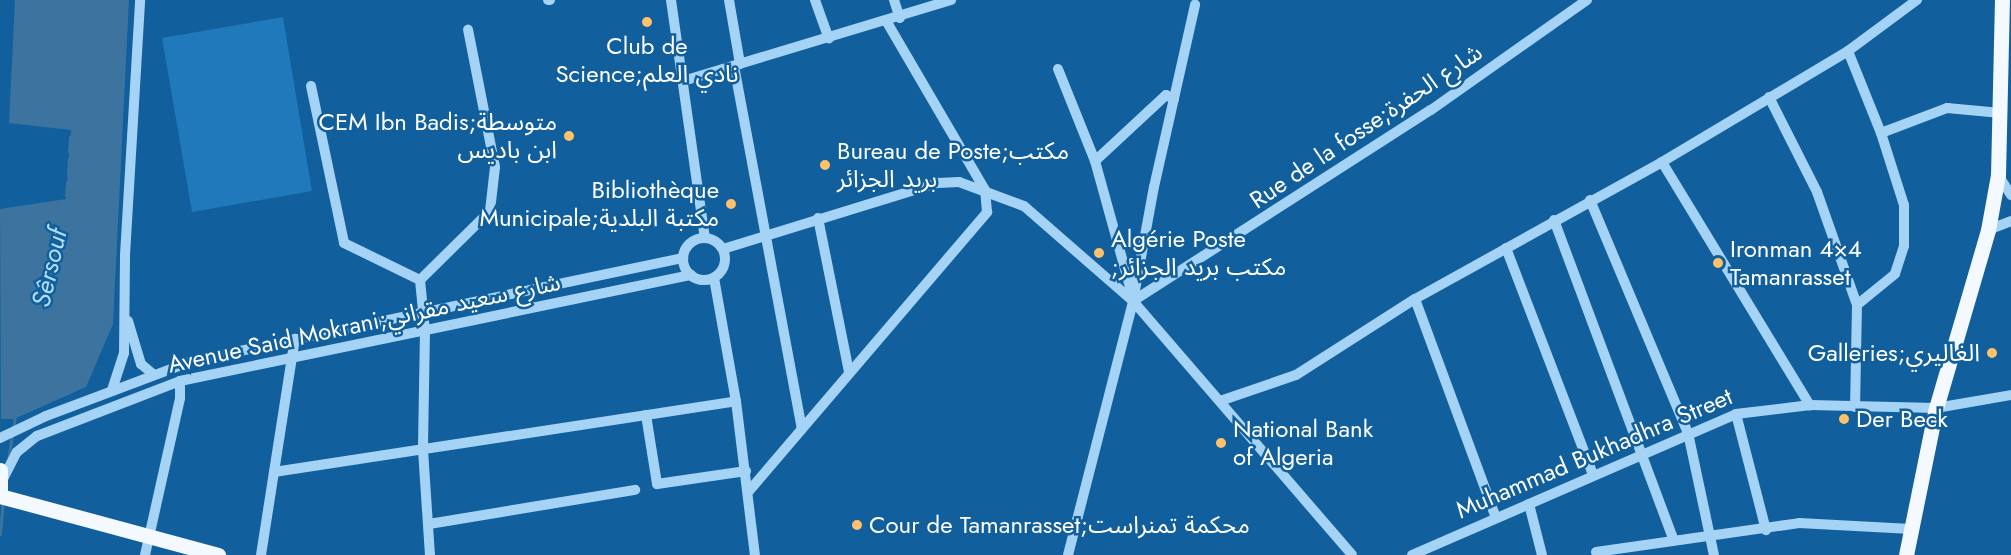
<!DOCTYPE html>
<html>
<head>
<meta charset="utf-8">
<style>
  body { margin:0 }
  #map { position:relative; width:2011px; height:555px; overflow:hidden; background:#115f9c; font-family:Jost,"Noto Sans Arabic",sans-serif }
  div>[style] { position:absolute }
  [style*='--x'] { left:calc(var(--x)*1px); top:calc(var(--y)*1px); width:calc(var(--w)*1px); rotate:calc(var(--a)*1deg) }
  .green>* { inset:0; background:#1f79ba }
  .water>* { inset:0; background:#3c749f }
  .stream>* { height:3px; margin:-1.5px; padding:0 1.5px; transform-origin:1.5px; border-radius:1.5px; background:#3c749f }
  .minor>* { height:10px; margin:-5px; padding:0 5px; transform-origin:5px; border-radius:5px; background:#a5d3f5 }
  .minor>.ring { margin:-5px; padding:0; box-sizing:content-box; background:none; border:10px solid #a5d3f5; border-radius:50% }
  .major>* { height:15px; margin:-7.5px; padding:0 7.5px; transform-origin:7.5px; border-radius:7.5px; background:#f3f9ff }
  .dots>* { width:16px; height:16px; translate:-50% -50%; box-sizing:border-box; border:3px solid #115f9c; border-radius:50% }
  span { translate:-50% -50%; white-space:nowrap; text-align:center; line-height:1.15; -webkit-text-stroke:5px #115f9c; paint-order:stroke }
  .poi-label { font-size:24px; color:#fff }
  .right { translate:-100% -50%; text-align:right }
  .left { translate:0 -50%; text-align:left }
  .street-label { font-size:24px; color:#fff }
  .water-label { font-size:26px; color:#b2ddfb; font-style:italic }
</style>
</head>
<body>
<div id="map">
  <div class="green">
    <i style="clip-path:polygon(283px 17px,312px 191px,192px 212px,162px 38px)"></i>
  </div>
  <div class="water">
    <i style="clip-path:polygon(15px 0,129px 0,113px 324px,86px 387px,14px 419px,1px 419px,0 209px,66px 199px,71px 130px,9px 123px)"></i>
  </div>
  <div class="stream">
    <i style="--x:69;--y:151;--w:14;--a:-86"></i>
    <i style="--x:68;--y:175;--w:17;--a:-87"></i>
    <i style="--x:66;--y:196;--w:14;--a:-86"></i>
    <i style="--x:13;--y:430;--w:14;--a:-82"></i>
    <i style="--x:8;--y:460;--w:24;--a:-81"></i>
    <i style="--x:0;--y:534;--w:32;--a:-85"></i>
  </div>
  <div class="minor">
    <i style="--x:548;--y:0;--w:2;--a:0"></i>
    <i style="--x:671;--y:0;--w:240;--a:81.9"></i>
    <i style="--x:729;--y:0;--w:65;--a:80.2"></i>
    <i style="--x:815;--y:0;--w:41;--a:70.3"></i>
    <i style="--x:894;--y:0;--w:19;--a:72"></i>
    <i style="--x:1848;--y:51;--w:88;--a:68.1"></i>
    <i style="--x:1881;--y:133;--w:76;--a:72.3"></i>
    <i style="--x:1904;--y:205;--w:41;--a:90"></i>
    <i style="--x:1904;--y:246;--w:29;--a:108"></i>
    <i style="--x:1895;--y:274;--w:49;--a:140.8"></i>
    <i style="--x:1857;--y:305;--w:102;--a:91.1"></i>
    <i style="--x:734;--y:66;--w:368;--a:79.4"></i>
    <i style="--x:1058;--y:69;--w:99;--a:68.1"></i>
    <i style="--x:1095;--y:161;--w:142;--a:74.5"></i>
    <i style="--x:683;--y:81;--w:280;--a:-16.8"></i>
    <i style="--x:311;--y:86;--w:160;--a:78.1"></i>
    <i style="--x:344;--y:243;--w:85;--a:26"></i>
    <i style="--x:1769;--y:97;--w:106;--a:63.2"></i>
    <i style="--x:1817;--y:192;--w:120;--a:70.5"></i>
    <i style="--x:1881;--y:133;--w:71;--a:-20.7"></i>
    <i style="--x:1947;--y:108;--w:54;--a:5.3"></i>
    <i style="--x:1095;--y:161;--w:97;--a:-42.9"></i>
    <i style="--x:1166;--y:95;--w:9;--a:27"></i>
    <i style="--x:1662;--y:162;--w:285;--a:58.7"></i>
    <i style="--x:1998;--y:175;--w:24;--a:57"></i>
    <i style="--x:1590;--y:200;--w:253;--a:67.2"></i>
    <i style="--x:1688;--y:433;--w:125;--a:78"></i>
    <i style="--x:818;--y:218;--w:157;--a:78.6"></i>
    <i style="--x:1554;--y:220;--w:340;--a:69.5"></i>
    <i style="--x:1988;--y:230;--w:25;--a:-21"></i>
    <i class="ring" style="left:683px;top:238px;width:32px;height:32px"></i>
    <i style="--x:1506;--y:248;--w:243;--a:69"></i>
    <i style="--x:723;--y:249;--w:225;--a:-17.1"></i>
    <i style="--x:938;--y:183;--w:21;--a:-3"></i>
    <i style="--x:959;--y:182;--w:69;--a:20.3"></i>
    <i style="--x:1024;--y:206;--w:145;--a:41.1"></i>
    <i style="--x:1133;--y:301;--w:335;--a:49.2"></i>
    <i style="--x:714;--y:278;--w:125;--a:79.9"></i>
    <i style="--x:736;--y:401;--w:155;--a:83"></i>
    <i style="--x:420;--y:280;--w:98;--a:-44.6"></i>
    <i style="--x:490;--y:211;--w:44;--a:-83.5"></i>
    <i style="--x:495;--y:167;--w:140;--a:-101.1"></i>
    <i style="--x:420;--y:280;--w:51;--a:84.4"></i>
    <i style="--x:425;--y:331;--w:119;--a:91"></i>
    <i style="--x:423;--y:450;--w:105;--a:86.2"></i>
    <i style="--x:1415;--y:299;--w:230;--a:69.7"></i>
    <i style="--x:1133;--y:301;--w:354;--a:-32.7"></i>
    <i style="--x:1431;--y:110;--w:191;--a:-35.2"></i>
    <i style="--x:128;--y:321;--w:45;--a:73.2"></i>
    <i style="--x:141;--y:364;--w:16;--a:40"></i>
    <i style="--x:112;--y:390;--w:39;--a:-72"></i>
    <i style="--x:124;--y:353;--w:98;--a:-89.4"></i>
    <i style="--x:125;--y:255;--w:255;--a:-86.6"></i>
    <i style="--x:1220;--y:401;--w:80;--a:-18.9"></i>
    <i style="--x:1296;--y:375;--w:141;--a:-32.6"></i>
    <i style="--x:1415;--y:299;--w:282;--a:-29"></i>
    <i style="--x:1662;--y:162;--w:217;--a:-30.8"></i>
    <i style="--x:1848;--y:51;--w:86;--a:-36.5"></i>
    <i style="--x:1736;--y:414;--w:120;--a:75.5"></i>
    <i style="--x:646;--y:415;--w:70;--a:80.9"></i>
    <i style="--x:657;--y:484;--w:90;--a:-8.3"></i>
    <i style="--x:0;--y:438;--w:51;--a:-25.6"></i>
    <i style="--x:46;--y:416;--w:156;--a:-20.6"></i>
    <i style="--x:192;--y:361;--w:502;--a:-11.85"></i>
    <i style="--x:274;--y:472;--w:467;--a:-8.7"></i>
    <i style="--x:3;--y:479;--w:30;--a:-63"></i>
    <i style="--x:17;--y:452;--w:26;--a:-39"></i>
    <i style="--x:37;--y:436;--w:153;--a:-21"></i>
    <i style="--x:180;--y:381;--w:522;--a:-11.72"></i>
    <i style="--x:749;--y:491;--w:367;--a:-49.5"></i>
    <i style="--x:987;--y:212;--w:22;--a:-95"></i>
    <i style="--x:985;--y:190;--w:194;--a:-120.3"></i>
    <i style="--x:1529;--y:504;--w:53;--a:75.7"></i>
    <i style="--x:429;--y:524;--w:209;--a:-9.4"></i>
    <i style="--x:1596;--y:552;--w:205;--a:-8.1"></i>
    <i style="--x:1799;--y:523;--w:112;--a:3.1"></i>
    <i style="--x:145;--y:555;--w:161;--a:-77.4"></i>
    <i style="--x:180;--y:398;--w:17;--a:-90"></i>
    <i style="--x:261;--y:555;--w:219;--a:-81.1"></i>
    <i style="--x:1068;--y:555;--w:262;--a:-75.6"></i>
    <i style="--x:1133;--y:301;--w:116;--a:-79.6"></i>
    <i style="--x:1154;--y:187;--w:187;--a:-77.3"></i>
    <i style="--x:1412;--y:555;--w:353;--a:-23.5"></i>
    <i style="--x:1736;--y:414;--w:75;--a:-6.9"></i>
    <i style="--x:1810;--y:405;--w:126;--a:1.4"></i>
    <i style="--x:1936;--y:408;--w:76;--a:-9.8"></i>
  </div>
  <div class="major">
    <i style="--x:0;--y:470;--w:23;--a:90"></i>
    <i style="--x:0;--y:496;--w:226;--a:15.1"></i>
    <i style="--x:1906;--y:555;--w:150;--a:-78.5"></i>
    <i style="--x:1936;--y:408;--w:185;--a:-73.7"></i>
    <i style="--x:1988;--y:230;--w:56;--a:-79.7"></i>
    <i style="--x:1998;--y:175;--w:175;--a:-88.7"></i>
  </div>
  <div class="dots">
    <i style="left:647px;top:22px;background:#ffc169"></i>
    <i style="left:569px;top:136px;background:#ffc169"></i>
    <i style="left:825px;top:165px;background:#ffc169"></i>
    <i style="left:731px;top:204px;background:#ffc169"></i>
    <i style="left:1099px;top:253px;background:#ffc169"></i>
    <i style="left:1718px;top:263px;background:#ffc169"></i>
    <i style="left:1992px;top:353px;background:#ffc169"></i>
    <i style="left:1844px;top:419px;background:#ffc169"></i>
    <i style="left:1221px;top:443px;background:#ffc169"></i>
    <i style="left:857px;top:525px;background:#ffc169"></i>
  </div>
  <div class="poi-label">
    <span style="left:647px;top:60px">Club de<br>Science;نادي العلم</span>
    <span class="right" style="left:557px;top:136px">CEM Ibn Badis;متوسطة<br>ابن باديس</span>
    <span class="left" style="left:837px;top:165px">Bureau de Poste;مكتب<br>بريد الجزائر</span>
    <span class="right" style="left:719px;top:204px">Bibliothèque<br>Municipale;مكتبة البلدية</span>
    <span class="left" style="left:1111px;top:253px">Algérie Poste<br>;مكتب بريد الجزائر</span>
    <span class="left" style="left:1730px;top:263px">Ironman 4×4<br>Tamanrasset</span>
    <span class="right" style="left:1980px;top:353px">Galleries;الغاليري</span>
    <span class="left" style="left:1856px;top:419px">Der Beck</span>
    <span class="left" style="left:1233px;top:443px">National Bank<br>of Algeria</span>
    <span class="left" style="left:869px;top:525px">Cour de Tamanrasset;محكمة تمنراست</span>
  </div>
  <div class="street-label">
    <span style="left:1366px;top:126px;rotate:-34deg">Rue de la fosse;شارع الحفرة</span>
    <span style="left:364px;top:323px;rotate:-12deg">Avenue Said Mokrani;شارع سعيد مقراني</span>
    <span style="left:1594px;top:453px;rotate:-23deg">Muhammad Bukhadhra Street</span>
  </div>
  <div class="water-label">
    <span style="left:50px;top:268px;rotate:-77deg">Sêrsouf</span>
  </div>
</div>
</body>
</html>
